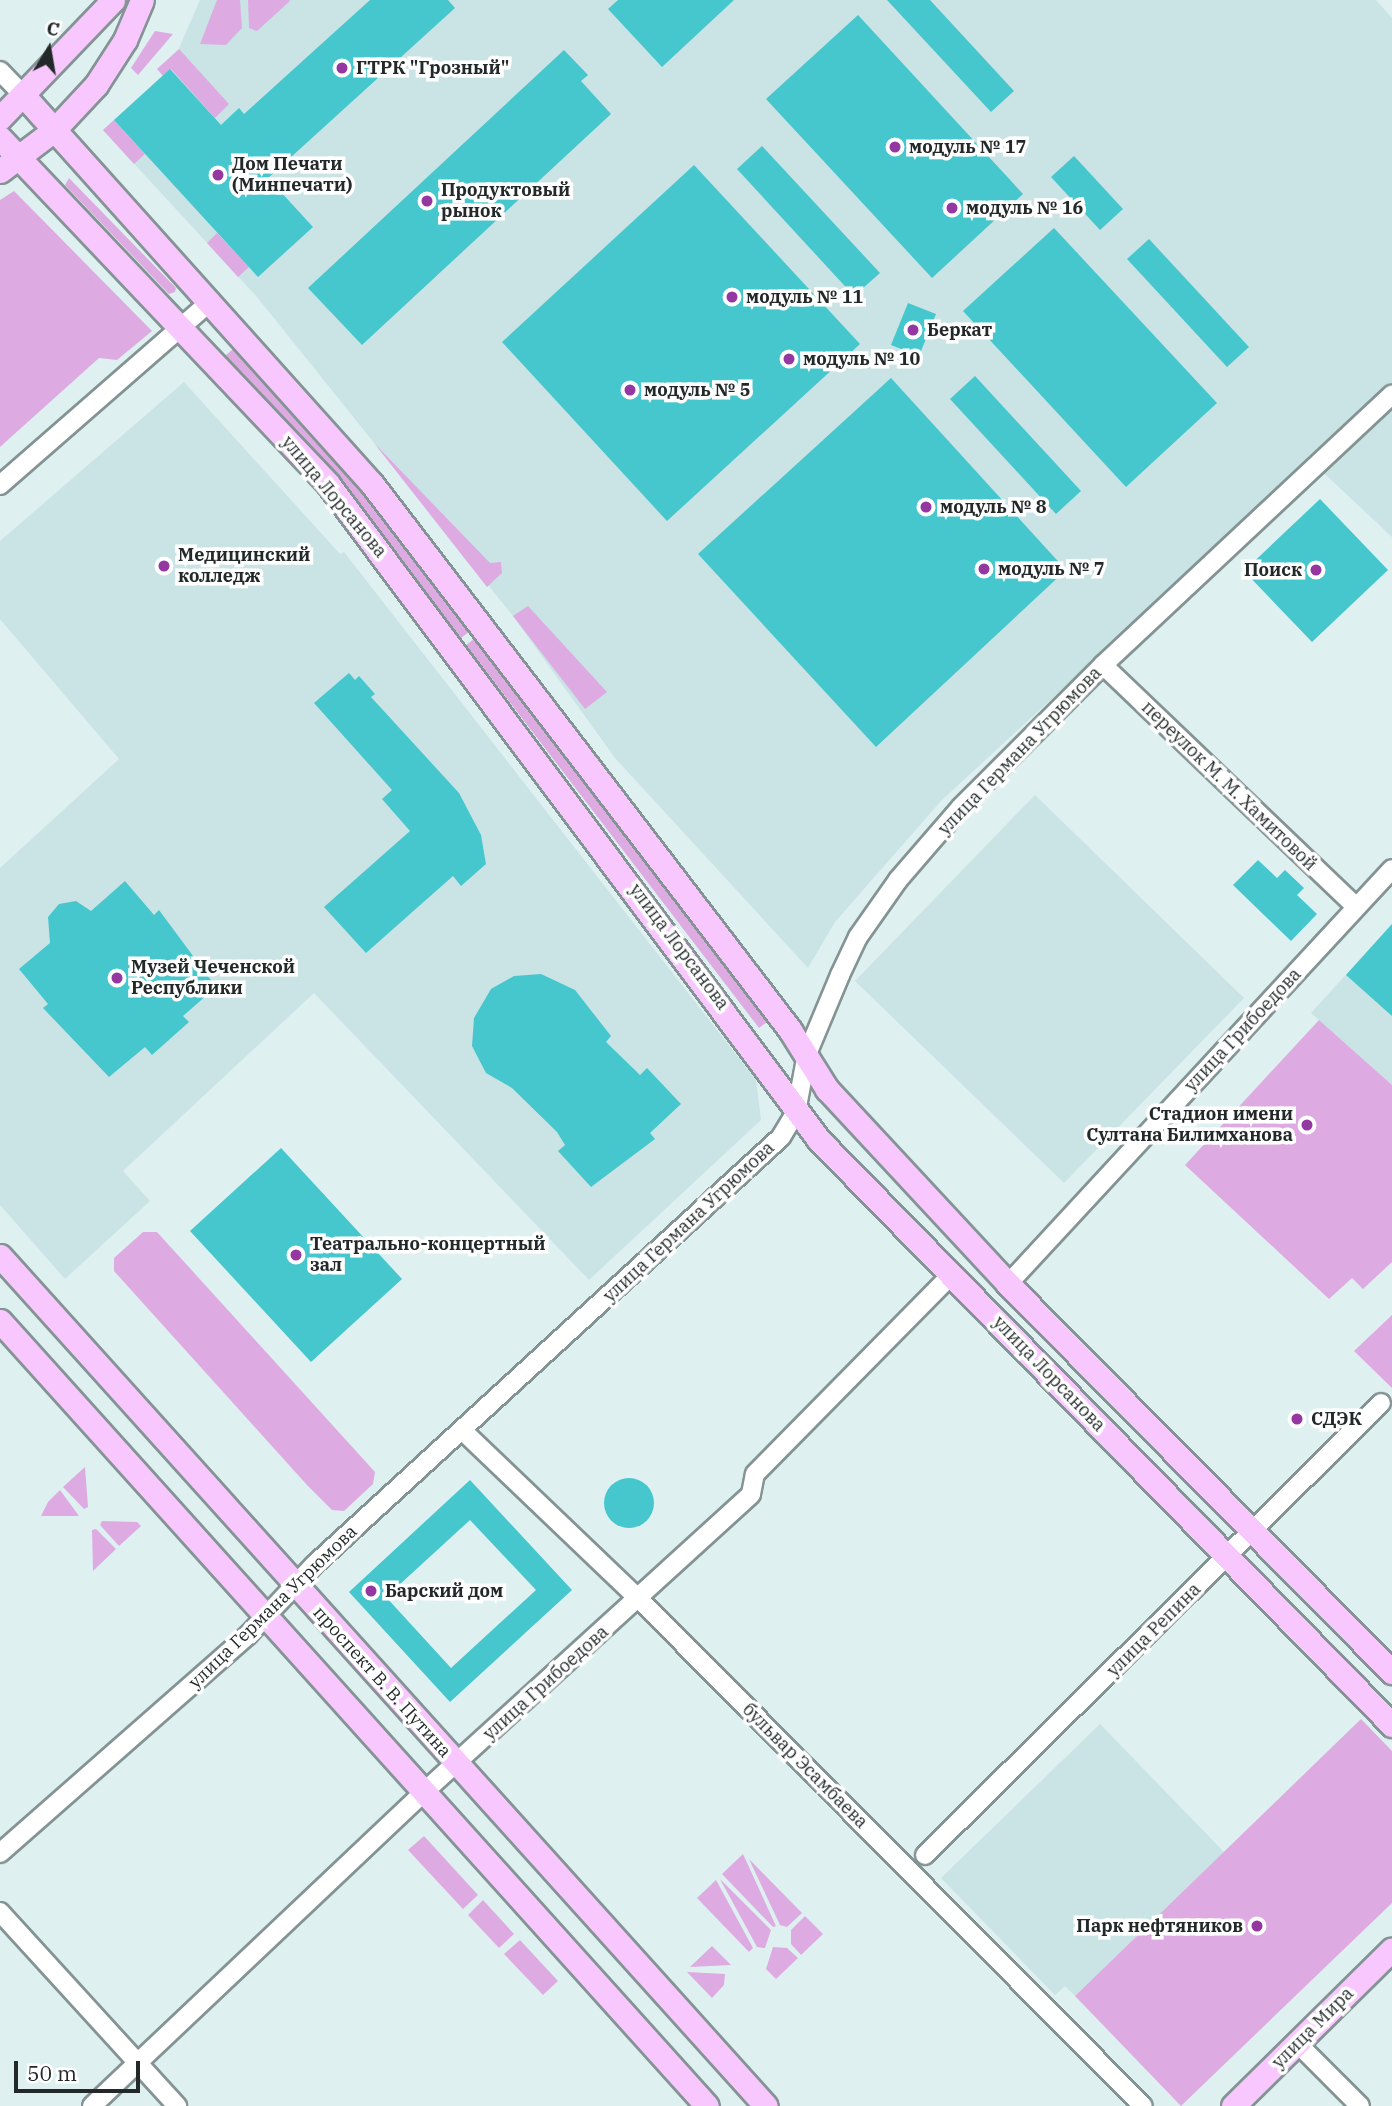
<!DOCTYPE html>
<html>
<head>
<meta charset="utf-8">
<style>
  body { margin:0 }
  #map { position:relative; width:1392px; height:2106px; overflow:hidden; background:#dff0f1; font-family:"IBM Plex Serif",serif }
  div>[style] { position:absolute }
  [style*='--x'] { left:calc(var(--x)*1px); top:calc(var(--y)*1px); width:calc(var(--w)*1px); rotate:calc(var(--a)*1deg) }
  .built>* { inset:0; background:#cae3e4 }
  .green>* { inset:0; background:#ddabe2 }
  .building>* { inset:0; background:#45c7cd }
  .round { border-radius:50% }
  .roads { filter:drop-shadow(2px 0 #849394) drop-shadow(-2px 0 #849394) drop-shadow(0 2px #849394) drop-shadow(0 -2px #849394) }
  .minor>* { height:18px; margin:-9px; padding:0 9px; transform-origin:9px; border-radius:9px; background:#fff }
  .major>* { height:23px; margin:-11.5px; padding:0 11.5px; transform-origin:11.5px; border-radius:11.5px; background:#f8c7fe }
  .dots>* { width:19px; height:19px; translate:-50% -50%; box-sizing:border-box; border:4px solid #fff; border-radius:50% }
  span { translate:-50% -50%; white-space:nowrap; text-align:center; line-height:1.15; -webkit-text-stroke:7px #fff; paint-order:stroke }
  .poi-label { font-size:18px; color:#232929; font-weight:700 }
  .left { translate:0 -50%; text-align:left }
  .right { translate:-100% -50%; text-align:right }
  .street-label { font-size:18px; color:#232929 }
  .north { position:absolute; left:14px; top:14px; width:70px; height:70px; -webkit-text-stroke:5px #fff; paint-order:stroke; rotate:11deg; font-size:19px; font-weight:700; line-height:28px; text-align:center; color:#232929 }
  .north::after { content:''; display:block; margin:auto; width:24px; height:32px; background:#232929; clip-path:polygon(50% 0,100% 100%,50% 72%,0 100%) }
  .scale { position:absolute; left:14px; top:2061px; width:126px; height:32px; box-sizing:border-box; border:4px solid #232929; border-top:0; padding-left:9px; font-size:21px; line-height:24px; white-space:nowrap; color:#232929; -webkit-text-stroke:5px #fff; paint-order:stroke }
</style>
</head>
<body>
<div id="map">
  <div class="built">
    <i style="clip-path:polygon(200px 0,1376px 0,1392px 18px,1392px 537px,1310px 460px,941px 801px,835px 922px,808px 968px,615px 758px,513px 616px,257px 297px,103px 130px,170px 69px)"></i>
    <i style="clip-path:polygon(184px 382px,340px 554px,344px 552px,756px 1080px,761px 1120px,589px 1280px,314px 993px,123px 1171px,150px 1201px,65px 1279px,0 1205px,0 868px,119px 759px,0 619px,0 541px)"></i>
    <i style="clip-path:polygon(1035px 795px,1244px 998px,1064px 1183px,855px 981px)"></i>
    <i style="clip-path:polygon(1392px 924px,1392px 1085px,1311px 1013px)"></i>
    <i style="clip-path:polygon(1100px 1724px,1224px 1852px,1075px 1996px,1065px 1986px,1055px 1995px,941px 1878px)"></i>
  </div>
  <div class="green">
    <i style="clip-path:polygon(217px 0,240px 0,242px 28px,226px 45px,200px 44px)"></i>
    <i style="clip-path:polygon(248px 0,289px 0,290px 1px,257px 31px,249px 28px)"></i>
    <i style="clip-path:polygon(155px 31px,173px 34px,138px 75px,131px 68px)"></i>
    <i style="clip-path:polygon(179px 49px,229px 104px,215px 118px,171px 69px,163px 76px,157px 69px)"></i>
    <i style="clip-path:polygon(114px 120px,145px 154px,134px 164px,103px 130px)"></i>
    <i style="clip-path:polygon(69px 178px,176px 288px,175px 292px,169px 294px,65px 185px)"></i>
    <i style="clip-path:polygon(14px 191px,152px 331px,117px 360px,99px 358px,0 447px,0 200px)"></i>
    <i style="clip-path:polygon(217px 233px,249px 267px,238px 277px,207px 243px)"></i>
    <i style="clip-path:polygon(233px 349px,356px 483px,469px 632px,461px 638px,348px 489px,225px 356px)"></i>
    <i style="clip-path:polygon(374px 443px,490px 563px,501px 562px,502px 573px,487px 587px)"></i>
    <i style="clip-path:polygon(528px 606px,607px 692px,585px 709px,513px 616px)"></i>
    <i style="clip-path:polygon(474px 639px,767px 1022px,759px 1028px,466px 645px)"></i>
    <i style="clip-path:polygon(1319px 1020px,1392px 1085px,1392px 1262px,1363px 1289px,1352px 1278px,1329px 1299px,1185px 1165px)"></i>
    <i style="clip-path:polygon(143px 1232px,157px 1232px,375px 1472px,373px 1484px,344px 1511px,332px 1510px,307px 1485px,114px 1271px,114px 1258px)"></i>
    <i style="clip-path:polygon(1392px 1315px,1392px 1388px,1354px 1351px)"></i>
    <i style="clip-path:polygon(85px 1467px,88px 1507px,84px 1509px,63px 1487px)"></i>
    <i style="clip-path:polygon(60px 1490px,79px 1516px,41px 1516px,48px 1502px)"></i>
    <i style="clip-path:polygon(102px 1521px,137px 1522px,141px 1526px,119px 1546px,100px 1525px)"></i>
    <i style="clip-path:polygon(96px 1529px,116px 1549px,93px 1571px,92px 1530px)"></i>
    <i style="clip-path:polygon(1361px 1719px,1392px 1751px,1392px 1903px,1181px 2106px,1075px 1996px)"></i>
    <i style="clip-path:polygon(424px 1836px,478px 1895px,463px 1909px,408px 1850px)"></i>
    <i style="clip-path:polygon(743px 1854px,776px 1926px,773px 1927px,722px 1874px)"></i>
    <i style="clip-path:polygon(749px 1859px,802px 1913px,787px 1927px,780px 1925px)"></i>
    <i style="clip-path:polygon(720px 1879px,771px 1930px,765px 1948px,757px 1947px)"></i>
    <i style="clip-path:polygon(716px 1880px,753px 1948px,749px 1952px,697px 1898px)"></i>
    <i style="clip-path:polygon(483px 1900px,514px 1934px,499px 1948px,468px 1915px)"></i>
    <i style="clip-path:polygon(805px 1916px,823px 1934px,801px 1955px,791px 1944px,791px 1930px)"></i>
    <i style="clip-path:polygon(520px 1940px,558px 1981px,543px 1995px,504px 1954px)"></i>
    <i style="clip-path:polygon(712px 1946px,731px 1965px,690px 1967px)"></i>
    <i style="clip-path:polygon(773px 1947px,787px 1948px,798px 1958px,776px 1979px,766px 1969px)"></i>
    <i style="clip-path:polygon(687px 1972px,725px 1974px,724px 1985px,712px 1998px)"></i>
  </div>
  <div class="building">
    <i style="clip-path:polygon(370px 0,448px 0,455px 8px,268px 178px,313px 227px,258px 277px,114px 120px,170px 69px,221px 125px,239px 108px,244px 114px)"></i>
    <i style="clip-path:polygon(618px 0,734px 0,662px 67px,608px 9px)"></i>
    <i style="clip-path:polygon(887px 0,930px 0,1014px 91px,991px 112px)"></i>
    <i style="clip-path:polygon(858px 15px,1023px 194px,932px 278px,766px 99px)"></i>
    <i style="clip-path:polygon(564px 50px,588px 75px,581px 81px,611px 114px,362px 345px,308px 288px)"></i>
    <i style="clip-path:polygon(762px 146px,880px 273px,854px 296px,737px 169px)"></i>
    <i style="clip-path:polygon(1074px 156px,1123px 209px,1100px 230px,1051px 177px)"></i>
    <i style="clip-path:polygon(694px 165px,860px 344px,667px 521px,502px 342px)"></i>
    <i style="clip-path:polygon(1054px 228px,1217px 403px,1126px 487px,963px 311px)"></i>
    <i style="clip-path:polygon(1149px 239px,1249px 347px,1227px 367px,1127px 259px)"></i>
    <i style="clip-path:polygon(908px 303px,936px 314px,919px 356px,891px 345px)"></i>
    <i style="clip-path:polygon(975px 376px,1081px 491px,1056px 514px,950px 399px)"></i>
    <i style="clip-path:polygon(891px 378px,1066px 570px,876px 747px,698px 554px)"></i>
    <i style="clip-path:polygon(1320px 499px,1388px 570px,1312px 642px,1244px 571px)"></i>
    <i style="clip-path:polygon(349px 673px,355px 680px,359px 676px,375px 694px,371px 697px,459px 793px,481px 835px,486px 864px,461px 886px,453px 876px,366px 953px,324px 907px,410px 831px,382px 799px,392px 790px,314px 703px)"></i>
    <i style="clip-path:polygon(1258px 860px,1277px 878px,1285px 870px,1304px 888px,1297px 895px,1317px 914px,1291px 941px,1233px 885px)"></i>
    <i style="clip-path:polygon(125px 881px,154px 915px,159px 910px,216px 987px,183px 1016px,189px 1022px,152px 1055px,145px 1047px,109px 1077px,43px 1008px,48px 1004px,19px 969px,50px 943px,48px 917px,59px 904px,76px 901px,91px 911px)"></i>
    <i style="clip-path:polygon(1392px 924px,1392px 1016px,1346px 975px)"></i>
    <i style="clip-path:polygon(541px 974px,575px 990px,611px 1036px,606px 1042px,640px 1075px,647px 1068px,681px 1104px,650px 1133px,655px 1139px,591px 1187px,558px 1151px,565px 1145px,557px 1132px,512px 1088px,486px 1073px,472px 1046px,474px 1018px,491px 989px,514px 976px)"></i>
    <i style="clip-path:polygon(281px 1148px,402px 1279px,311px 1362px,190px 1231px)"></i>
    <i class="round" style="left:604px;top:1478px;width:50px;height:50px"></i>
    <i style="clip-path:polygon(evenodd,470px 1480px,572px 1590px,450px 1702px,349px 1592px,470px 1480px,470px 1520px,536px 1590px,451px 1668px,386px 1597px,470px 1520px)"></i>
  </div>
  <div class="roads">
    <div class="minor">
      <i style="--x:0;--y:71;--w:35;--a:46"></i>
      <i style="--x:0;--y:485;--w:280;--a:-41.1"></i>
      <i style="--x:1103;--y:665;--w:350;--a:43.7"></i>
      <i style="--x:1008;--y:1284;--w:565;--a:-47.22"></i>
      <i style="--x:463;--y:1431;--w:245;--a:43.7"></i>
      <i style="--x:640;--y:1600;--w:713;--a:45.17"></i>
      <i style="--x:0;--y:1853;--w:330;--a:-41.3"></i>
      <i style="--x:248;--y:1635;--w:96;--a:-46.7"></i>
      <i style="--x:314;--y:1565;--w:633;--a:-42.5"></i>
      <i style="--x:781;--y:1137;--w:29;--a:-59"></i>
      <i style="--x:796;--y:1112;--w:59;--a:-79.3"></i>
      <i style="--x:807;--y:1054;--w:86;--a:-67.3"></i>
      <i style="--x:840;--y:975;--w:42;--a:-64.7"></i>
      <i style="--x:858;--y:937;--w:70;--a:-54.9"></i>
      <i style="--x:898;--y:880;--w:96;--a:-49.2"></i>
      <i style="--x:961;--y:807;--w:201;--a:-45"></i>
      <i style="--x:1103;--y:665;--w:396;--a:-43.1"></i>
      <i style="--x:925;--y:1855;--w:642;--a:-44.75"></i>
      <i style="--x:0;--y:1912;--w:263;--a:47.6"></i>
      <i style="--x:1297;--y:2043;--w:89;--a:45"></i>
      <i style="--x:92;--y:2106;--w:457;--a:-43.4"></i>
      <i style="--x:424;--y:1792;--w:442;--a:-42.3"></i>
      <i style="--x:751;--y:1494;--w:20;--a:-79"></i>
      <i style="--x:755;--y:1474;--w:279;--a:-45.4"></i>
    </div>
    <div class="major">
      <i style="--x:24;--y:96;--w:521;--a:48.11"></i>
      <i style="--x:372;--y:484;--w:688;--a:52.56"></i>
      <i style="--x:790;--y:1030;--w:70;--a:57.9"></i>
      <i style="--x:827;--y:1089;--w:266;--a:47.1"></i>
      <i style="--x:1008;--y:1284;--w:546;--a:45.3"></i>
      <i style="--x:0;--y:118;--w:163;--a:-46.2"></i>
      <i style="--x:0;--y:138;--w:477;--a:46.5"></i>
      <i style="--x:328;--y:484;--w:819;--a:53.19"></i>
      <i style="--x:819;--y:1140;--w:819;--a:45.59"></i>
      <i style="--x:0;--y:171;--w:68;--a:-37.2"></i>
      <i style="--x:54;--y:130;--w:62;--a:-47"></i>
      <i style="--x:96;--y:85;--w:54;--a:-57.2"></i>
      <i style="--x:125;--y:40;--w:43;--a:-67"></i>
      <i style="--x:0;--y:1256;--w:1144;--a:47.98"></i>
      <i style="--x:0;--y:1321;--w:1056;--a:47.99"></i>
      <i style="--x:1233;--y:2106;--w:223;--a:-44.6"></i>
    </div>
  </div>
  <div class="dots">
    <i style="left:342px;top:68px;background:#9537a0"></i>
    <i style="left:895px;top:147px;background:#9537a0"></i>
    <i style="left:218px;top:175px;background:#9537a0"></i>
    <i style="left:427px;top:201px;background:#9537a0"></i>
    <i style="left:952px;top:208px;background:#9537a0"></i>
    <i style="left:732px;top:297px;background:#9537a0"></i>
    <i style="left:913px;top:330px;background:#9537a0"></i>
    <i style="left:789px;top:359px;background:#9537a0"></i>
    <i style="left:630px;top:390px;background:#9537a0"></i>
    <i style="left:926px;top:507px;background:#9537a0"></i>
    <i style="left:164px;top:566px;background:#9537a0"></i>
    <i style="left:984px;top:569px;background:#9537a0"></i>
    <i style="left:1316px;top:570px;background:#9537a0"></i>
    <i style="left:117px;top:978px;background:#9537a0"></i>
    <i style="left:1307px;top:1125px;background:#9537a0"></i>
    <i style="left:296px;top:1255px;background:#9537a0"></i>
    <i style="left:1297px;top:1419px;background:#9537a0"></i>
    <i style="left:371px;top:1591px;background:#9537a0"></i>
    <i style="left:1257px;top:1926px;background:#9537a0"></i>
  </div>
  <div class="poi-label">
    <span class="left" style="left:356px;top:68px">ГТРК "Грозный"</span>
    <span class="left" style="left:909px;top:147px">модуль № 17</span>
    <span class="left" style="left:232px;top:175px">Дом Печати<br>(Минпечати)</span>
    <span class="left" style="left:441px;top:201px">Продуктовый<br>рынок</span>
    <span class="left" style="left:966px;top:208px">модуль № 16</span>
    <span class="left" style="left:746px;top:297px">модуль № 11</span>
    <span class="left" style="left:927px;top:330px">Беркат</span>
    <span class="left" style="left:803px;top:359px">модуль № 10</span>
    <span class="left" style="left:644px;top:390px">модуль № 5</span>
    <span class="left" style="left:940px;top:507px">модуль № 8</span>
    <span class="left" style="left:178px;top:566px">Медицинский<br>колледж</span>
    <span class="left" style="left:998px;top:569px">модуль № 7</span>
    <span class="right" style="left:1302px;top:570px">Поиск</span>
    <span class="left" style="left:131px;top:978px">Музей Чеченской<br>Республики</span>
    <span class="right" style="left:1293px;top:1125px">Стадион имени<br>Султана Билимханова</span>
    <span class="left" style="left:310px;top:1255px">Театрально-концертный<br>зал</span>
    <span class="left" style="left:1311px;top:1419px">СДЭК</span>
    <span class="left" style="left:385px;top:1591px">Барский дом</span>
    <span class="right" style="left:1243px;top:1926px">Парк нефтяников</span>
  </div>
  <div class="street-label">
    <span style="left:334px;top:497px;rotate:50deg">улица Лорсанова</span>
    <span style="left:1020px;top:751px;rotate:-46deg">улица Германа Угрюмова</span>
    <span style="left:1229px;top:786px;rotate:44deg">переулок М. М. Хамитовой</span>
    <span style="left:679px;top:947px;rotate:53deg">улица Лорсанова</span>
    <span style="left:1243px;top:1030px;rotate:-47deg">улица Грибоедова</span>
    <span style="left:689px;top:1222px;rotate:-43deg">улица Германа Угрюмова</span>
    <span style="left:1049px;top:1374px;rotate:46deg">улица Лорсанова</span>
    <span style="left:273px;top:1607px;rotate:-44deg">улица Германа Угрюмова</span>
    <span style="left:1154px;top:1630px;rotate:-45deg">улица Репина</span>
    <span style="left:382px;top:1682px;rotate:48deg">проспект В. В. Путина</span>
    <span style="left:546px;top:1683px;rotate:-42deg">улица Грибоедова</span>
    <span style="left:805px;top:1766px;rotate:45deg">бульвар Эсамбаева</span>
    <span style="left:1313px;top:2028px;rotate:-45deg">улица Мира</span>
  </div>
  <div class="north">С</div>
  <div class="scale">50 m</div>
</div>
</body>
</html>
